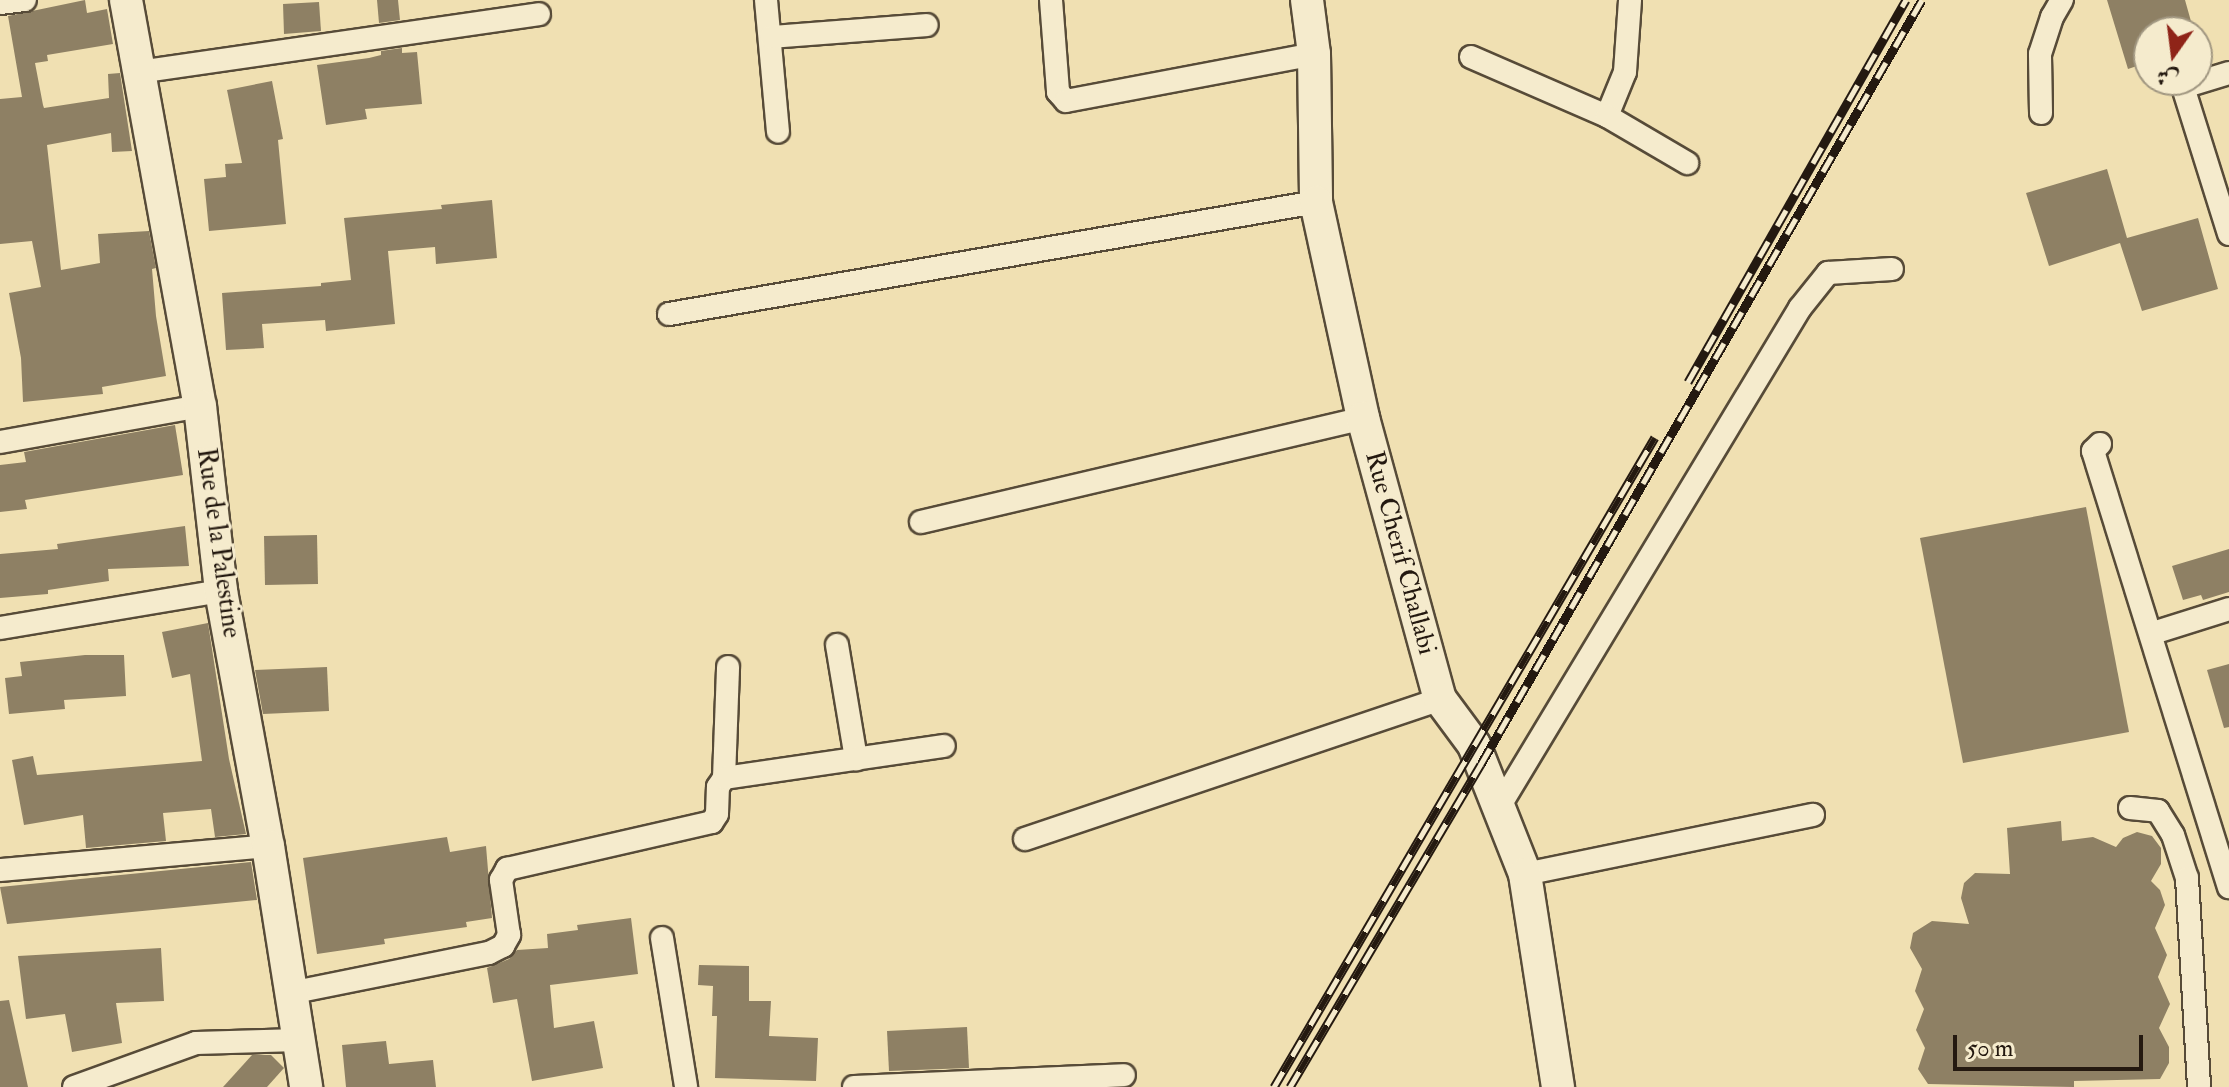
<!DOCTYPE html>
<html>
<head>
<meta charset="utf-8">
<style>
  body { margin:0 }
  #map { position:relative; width:2229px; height:1087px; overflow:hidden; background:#f0e0b2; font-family:"IM FELL Double Pica",Amiri,serif }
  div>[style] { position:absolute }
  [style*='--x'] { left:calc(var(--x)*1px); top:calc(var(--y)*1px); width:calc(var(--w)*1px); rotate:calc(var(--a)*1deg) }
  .building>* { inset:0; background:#8e8064 }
  .roads { filter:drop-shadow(2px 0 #574b38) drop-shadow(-2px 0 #574b38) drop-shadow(0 2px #574b38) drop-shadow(0 -2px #574b38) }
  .street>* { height:22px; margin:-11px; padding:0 11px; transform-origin:11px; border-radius:11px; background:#f5ebcd }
  .secondary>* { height:32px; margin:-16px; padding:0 16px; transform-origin:16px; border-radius:16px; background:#f5ebcd }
  .rail>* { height:9px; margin-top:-4.5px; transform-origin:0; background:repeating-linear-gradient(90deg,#f5ebcd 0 18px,#241910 0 36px); box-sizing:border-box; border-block:2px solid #241910 }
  span { translate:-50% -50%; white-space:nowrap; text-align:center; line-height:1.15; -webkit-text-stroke:6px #f5ebcd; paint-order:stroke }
  .street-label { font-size:26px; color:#241910 }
  .north { position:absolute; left:2133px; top:16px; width:80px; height:80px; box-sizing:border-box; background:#f5ebcd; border:2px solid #a19781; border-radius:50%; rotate:194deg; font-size:22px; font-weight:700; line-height:32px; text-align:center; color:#241910 }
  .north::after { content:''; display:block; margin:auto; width:28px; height:36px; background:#8f2418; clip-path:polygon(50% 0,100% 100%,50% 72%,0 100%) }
  .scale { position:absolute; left:1953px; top:1035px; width:190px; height:36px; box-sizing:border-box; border:4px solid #241910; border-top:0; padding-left:10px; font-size:24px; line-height:28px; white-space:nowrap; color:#241910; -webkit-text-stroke:6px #f5ebcd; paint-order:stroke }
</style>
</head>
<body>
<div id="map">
  <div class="building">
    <i style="clip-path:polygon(85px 0,87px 13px,107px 9px,113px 44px,47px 55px,48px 61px,35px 63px,43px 105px,44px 108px,109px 98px,108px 74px,120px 73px,132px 151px,112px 152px,111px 133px,47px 145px,61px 270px,100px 263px,98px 234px,149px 231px,156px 268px,152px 269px,156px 316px,166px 376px,102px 387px,103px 394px,23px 402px,21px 358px,9px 293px,41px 287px,32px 241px,0 244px,0 99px,22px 97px,8px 16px)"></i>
    <i style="clip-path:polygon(377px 0,398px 0,400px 20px,379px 23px)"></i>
    <i style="clip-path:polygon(2107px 0,2185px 0,2194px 32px,2149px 32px,2149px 62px,2128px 69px)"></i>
    <i style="clip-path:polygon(319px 2px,321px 31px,284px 34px,283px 4px)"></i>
    <i style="clip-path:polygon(402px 48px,402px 53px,417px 52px,422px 104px,365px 109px,367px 119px,326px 125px,317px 65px,369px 58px,381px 55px,381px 51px)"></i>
    <i style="clip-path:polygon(272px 81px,283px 139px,278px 140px,286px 224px,209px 231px,204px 179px,226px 177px,225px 164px,242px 163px,227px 90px)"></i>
    <i style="clip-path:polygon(2107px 169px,2127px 238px,2198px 218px,2218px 289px,2142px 311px,2120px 243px,2049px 266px,2026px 193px)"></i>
    <i style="clip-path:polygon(492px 200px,497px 258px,436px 264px,435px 247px,388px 251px,395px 324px,326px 331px,325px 320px,262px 324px,264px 348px,226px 350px,222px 293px,321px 286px,321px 283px,351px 280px,344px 218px,442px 209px,441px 205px)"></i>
    <i style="clip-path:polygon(175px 425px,183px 475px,25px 500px,27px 509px,0 512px,0 465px,26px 462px,24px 452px)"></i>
    <i style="clip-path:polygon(2086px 507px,2129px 732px,1963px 763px,1920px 538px)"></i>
    <i style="clip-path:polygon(185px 526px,189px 566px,108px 569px,109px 581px,48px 590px,48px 594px,0 598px,0 554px,58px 549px,57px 544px)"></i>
    <i style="clip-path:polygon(317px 535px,318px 584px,265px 585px,264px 536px)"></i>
    <i style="clip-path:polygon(2229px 549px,2229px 592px,2203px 600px,2201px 595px,2183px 600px,2172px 566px)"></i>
    <i style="clip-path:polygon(208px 623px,229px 759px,246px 834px,215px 837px,211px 809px,163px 813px,166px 841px,86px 848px,83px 815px,24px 825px,12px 760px,33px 756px,37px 775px,202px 761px,190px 674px,172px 678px,162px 632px)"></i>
    <i style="clip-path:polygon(85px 655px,124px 655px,126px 696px,64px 700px,65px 709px,9px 714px,5px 678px,22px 676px,20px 662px)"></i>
    <i style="clip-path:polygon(2229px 664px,2229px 727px,2224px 728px,2207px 670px)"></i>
    <i style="clip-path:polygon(327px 667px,329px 711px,263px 714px,255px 670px)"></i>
    <i style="clip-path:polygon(2061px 821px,2062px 841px,2093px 837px,2116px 847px,2123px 838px,2137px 832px,2152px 836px,2161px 848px,2161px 864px,2151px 881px,2160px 890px,2165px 905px,2155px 928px,2167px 955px,2158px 977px,2170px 1004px,2159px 1028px,2169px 1047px,2169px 1063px,2160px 1079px,2074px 1081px,2074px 1087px,1928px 1084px,1918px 1069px,1925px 1048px,1916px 1030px,1924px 1009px,1915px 991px,1922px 969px,1910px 948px,1913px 933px,1932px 921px,1969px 924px,1961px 898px,1964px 883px,1975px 873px,2010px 874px,2007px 828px)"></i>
    <i style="clip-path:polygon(447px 837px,450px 852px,486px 846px,492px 918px,466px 922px,467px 927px,384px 939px,385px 944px,317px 954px,303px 858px)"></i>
    <i style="clip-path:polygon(251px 862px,257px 900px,236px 902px,7px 924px,0 887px)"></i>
    <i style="clip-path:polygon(631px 918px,638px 974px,550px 985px,554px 1028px,594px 1021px,603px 1068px,532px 1081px,517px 999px,493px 1003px,487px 968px,509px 959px,517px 950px,548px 948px,547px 934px,578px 930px,577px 925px)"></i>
    <i style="clip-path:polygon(161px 948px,164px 1001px,116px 1003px,122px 1043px,72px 1052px,65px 1014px,26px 1019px,18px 956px)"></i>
    <i style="clip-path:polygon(699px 965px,749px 966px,749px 1001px,771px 1001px,769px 1036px,818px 1038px,816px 1081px,715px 1078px,717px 1016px,712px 1016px,713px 986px,698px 985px)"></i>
    <i style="clip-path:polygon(9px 1000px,28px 1087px,0 1087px,0 1001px)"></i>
    <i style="clip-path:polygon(967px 1027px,969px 1068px,889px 1071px,887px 1031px)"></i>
    <i style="clip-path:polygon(386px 1041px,389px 1064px,433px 1060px,436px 1087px,346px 1087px,342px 1045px)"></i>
    <i style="clip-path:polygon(252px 1055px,271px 1055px,284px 1068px,267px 1087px,223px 1087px)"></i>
  </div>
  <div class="roads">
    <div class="street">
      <i style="--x:766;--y:0;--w:132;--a:84.8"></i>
      <i style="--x:1051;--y:0;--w:92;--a:85.6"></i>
      <i style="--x:1058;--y:92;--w:12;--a:48"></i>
      <i style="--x:1066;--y:101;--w:252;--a:-10.7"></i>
      <i style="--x:0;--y:3;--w:25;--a:-7"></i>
      <i style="--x:771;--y:37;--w:156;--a:-4.4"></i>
      <i style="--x:1471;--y:57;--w:148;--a:23.5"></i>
      <i style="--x:1607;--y:116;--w:48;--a:-67.8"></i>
      <i style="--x:1625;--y:72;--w:72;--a:-86"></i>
      <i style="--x:138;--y:72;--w:405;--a:-8.2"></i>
      <i style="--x:2229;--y:73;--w:48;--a:163.1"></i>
      <i style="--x:2183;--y:87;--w:154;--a:72.6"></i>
      <i style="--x:2041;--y:113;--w:59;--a:-91"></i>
      <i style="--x:2040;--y:54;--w:39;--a:-72"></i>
      <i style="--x:2052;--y:17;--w:20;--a:-60"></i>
      <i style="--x:1607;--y:116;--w:93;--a:30.4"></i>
      <i style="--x:669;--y:314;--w:657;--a:-9.82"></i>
      <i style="--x:0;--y:442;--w:203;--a:-10.2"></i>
      <i style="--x:2100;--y:444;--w:10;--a:135"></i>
      <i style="--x:2093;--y:451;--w:457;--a:72.7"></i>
      <i style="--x:921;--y:522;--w:454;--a:-13.2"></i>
      <i style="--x:0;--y:628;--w:224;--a:-9.5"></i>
      <i style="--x:2153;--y:633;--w:80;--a:-17.5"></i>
      <i style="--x:837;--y:645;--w:116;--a:80.5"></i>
      <i style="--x:724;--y:778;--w:111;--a:-87.9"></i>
      <i style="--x:1499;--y:807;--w:583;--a:-58.9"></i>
      <i style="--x:1800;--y:308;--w:45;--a:-51.3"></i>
      <i style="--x:1828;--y:273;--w:64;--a:-3.6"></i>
      <i style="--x:2130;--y:808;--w:28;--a:6"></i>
      <i style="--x:2158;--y:811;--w:28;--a:58"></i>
      <i style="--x:2173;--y:835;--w:45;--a:72"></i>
      <i style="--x:2187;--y:878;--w:209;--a:86.7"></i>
      <i style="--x:1025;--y:839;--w:438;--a:-18.6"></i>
      <i style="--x:0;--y:870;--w:269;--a:-5.1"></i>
      <i style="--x:1525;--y:874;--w:294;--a:-11.6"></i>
      <i style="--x:662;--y:938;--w:151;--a:80.8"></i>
      <i style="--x:290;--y:993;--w:203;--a:-11.4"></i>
      <i style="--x:489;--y:953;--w:16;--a:-27"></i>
      <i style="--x:503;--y:946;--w:13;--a:-61"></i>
      <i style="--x:509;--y:935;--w:56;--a:-98.3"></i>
      <i style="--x:501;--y:880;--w:13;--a:-61"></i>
      <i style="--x:507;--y:869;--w:210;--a:-12.9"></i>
      <i style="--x:712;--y:822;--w:9;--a:-58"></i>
      <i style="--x:717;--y:814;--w:27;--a:-88"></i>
      <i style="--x:718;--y:787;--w:11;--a:-56"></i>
      <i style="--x:724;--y:778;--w:222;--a:-8.3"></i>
      <i style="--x:74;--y:1087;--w:130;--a:-19.8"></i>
      <i style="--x:196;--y:1043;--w:102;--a:-1.7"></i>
      <i style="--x:854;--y:1087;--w:270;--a:-2.5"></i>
    </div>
    <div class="secondary">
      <i style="--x:126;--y:0;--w:413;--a:79.7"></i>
      <i style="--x:200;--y:406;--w:186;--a:83.5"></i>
      <i style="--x:221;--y:591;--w:259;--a:79.6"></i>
      <i style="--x:268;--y:846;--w:244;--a:81"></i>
      <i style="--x:1307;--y:0;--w:54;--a:82.6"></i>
      <i style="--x:1314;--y:54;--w:148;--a:89.2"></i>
      <i style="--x:1316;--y:202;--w:221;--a:77.7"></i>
      <i style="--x:1363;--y:418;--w:291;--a:74.7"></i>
      <i style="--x:1440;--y:699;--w:57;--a:53.5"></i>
      <i style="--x:1474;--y:745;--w:139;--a:68.4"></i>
      <i style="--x:1525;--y:874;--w:216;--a:81.2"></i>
    </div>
  </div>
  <div class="rail">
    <i style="--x:1688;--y:382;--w:440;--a:-60.3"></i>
    <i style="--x:1274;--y:1087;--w:753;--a:-59.62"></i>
    <i style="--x:1290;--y:1087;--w:375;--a:-59.4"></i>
    <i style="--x:1481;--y:764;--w:882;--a:-60.01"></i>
  </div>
  <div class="street-label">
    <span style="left:218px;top:543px;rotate:82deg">Rue de la Palestine</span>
    <span style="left:1400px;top:553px;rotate:75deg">Rue Cherif Challabi</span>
  </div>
  <div class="north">ش</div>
  <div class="scale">50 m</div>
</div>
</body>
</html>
